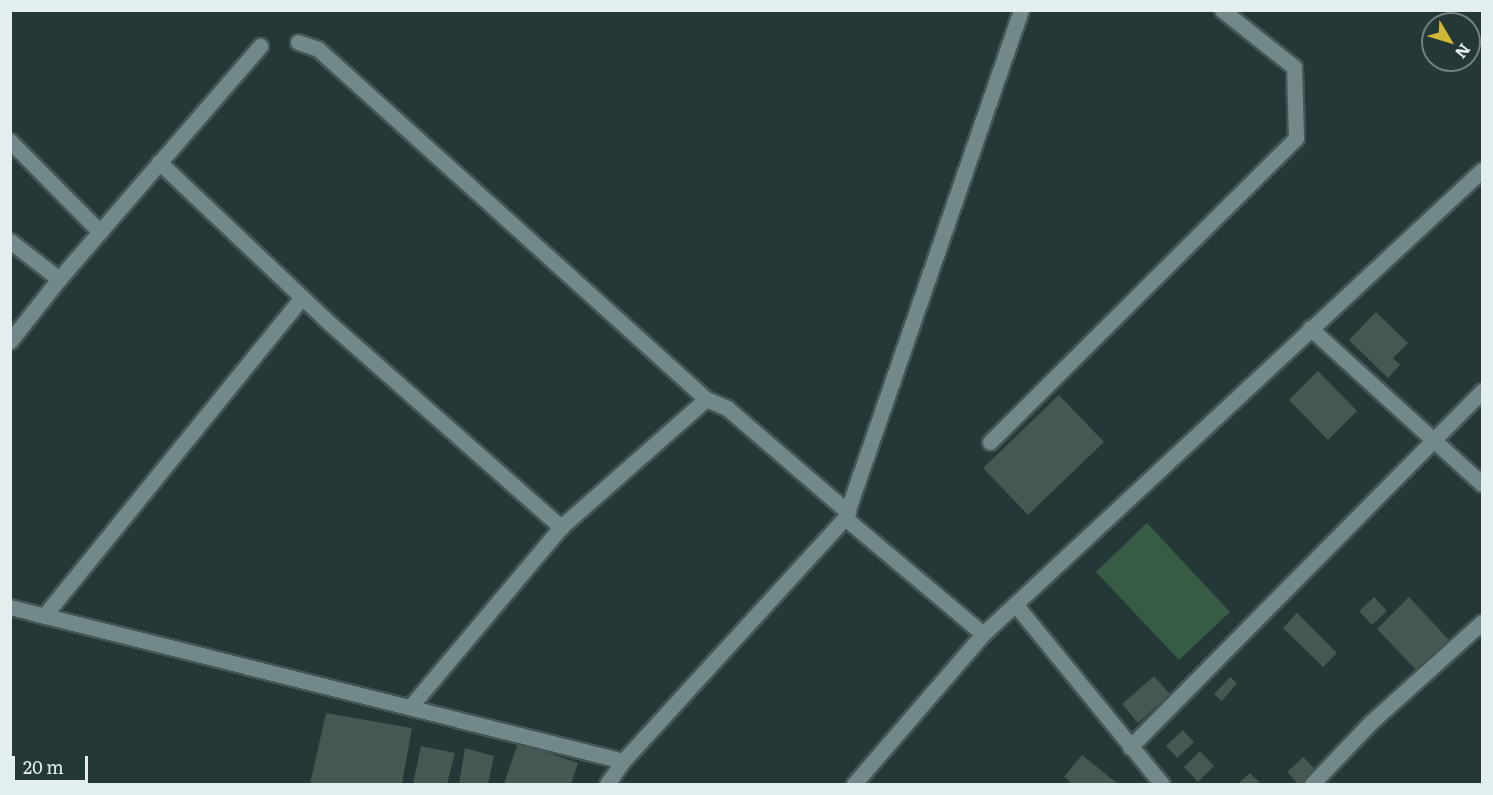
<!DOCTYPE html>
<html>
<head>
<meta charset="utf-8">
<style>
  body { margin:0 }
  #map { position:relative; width:1493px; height:795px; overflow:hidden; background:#243838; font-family:Literata,serif }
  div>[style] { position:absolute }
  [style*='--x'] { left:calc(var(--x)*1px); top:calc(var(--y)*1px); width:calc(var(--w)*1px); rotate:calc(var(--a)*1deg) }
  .green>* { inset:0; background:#385b45 }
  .building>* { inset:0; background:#455852 }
  .roads { filter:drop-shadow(2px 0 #455) drop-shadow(-2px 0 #455) drop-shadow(0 2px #455) drop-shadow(0 -2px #455) }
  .minor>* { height:15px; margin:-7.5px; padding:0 7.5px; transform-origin:7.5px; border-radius:7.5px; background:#738989 }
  span { translate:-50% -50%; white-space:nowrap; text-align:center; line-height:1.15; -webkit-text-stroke:4.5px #243838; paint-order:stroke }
  .frame { position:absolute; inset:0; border:12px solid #e3efef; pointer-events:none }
  .north { position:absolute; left:1421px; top:12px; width:60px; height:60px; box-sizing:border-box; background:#243838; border:2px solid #708181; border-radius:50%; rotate:128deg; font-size:16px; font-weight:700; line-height:24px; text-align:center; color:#e3efef }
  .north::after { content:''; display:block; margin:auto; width:21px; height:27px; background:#d1b736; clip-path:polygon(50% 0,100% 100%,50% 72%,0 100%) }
  .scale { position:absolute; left:12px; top:756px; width:76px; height:27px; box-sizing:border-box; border:3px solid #e3efef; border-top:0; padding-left:8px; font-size:18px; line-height:21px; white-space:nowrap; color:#e3efef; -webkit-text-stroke:4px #243838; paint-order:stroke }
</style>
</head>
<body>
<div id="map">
  <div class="green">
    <i style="clip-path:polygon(1147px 523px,1230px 612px,1179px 660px,1096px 572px)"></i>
  </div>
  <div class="building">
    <i style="clip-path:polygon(1376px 312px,1408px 343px,1393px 358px,1400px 365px,1388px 378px,1349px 340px)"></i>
    <i style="clip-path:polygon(1318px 371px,1357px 411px,1328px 440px,1289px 400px)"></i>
    <i style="clip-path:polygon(1059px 395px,1104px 442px,1028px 515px,983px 468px)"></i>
    <i style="clip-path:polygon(1374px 597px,1387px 611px,1372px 625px,1359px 611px)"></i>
    <i style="clip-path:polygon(1409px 597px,1449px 640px,1417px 671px,1377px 629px)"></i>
    <i style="clip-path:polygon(1297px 613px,1337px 653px,1323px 667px,1283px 628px)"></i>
    <i style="clip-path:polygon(1154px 676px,1170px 694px,1138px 723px,1122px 704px)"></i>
    <i style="clip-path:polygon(1230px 677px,1237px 683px,1222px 701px,1214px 694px)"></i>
    <i style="clip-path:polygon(326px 713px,412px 728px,402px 784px,310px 784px)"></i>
    <i style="clip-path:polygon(1183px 730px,1194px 742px,1177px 758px,1166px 746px)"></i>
    <i style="clip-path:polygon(518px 743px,578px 763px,571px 784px,504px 784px)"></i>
    <i style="clip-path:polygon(421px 746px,455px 753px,447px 784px,413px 784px)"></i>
    <i style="clip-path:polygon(465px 748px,494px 756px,488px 784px,459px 784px)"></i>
    <i style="clip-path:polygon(1200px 751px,1214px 766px,1198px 782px,1184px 767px)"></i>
    <i style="clip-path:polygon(1082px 755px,1118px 784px,1067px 784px,1070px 781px,1064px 777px)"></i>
    <i style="clip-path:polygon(1303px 757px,1319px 773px,1307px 784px,1298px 784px,1287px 772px)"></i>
    <i style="clip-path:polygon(1250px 773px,1261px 784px,1238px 784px)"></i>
  </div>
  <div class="roads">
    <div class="minor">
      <i style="--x:298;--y:42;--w:21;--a:19"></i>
      <i style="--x:318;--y:49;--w:523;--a:42.05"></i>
      <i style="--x:706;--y:399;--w:23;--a:23"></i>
      <i style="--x:727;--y:408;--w:160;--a:40.7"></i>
      <i style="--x:10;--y:141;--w:128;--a:45.3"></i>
      <i style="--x:159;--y:162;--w:228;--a:43.4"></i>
      <i style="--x:325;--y:319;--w:315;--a:41.4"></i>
      <i style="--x:10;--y:241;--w:62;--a:37.8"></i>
      <i style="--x:1310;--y:328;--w:232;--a:42.2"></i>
      <i style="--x:10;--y:341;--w:79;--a:-51.7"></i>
      <i style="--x:59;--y:279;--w:308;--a:-49.2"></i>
      <i style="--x:990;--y:442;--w:431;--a:-44.8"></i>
      <i style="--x:1296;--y:138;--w:71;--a:-91.6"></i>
      <i style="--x:1294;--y:67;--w:92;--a:-141.6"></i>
      <i style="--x:845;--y:518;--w:538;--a:-70.89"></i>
      <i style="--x:1015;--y:604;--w:232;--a:50.8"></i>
      <i style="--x:10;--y:607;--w:632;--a:14.1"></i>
      <i style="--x:623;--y:761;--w:329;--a:-47.6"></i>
      <i style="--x:845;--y:518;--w:180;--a:40"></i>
      <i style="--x:983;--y:634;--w:198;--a:130.7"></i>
      <i style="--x:44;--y:616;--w:410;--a:-51"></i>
      <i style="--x:983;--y:634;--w:681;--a:-42.92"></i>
      <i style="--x:410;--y:707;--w:235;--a:-50"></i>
      <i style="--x:561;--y:527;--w:193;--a:-41.4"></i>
      <i style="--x:1130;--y:747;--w:501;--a:-45.32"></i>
      <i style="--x:607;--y:784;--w:28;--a:-55"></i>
      <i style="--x:1312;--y:784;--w:84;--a:-46.4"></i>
      <i style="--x:1370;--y:723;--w:151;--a:-42"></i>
    </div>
  </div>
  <div class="frame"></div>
  <div class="north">N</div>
  <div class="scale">20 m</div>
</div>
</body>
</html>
